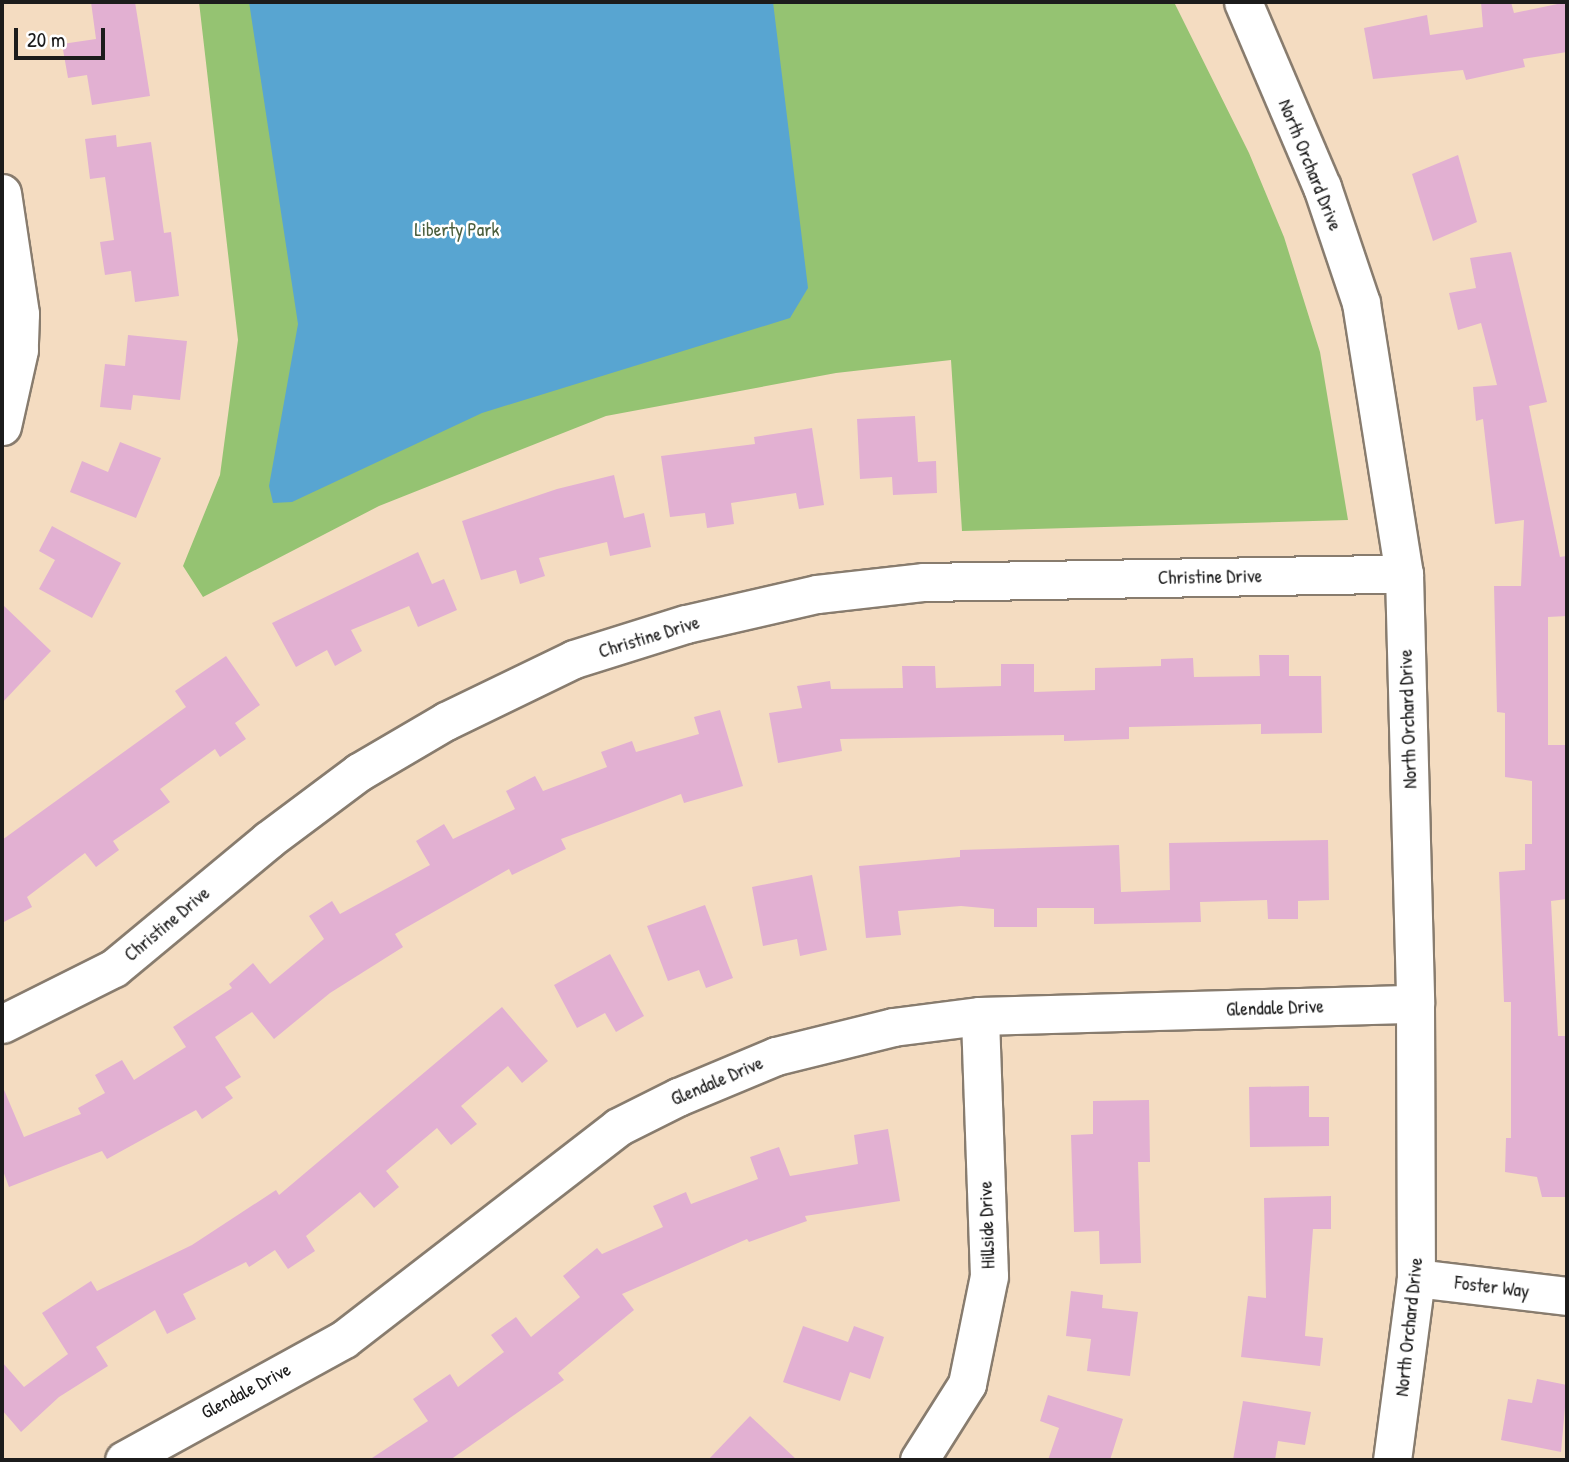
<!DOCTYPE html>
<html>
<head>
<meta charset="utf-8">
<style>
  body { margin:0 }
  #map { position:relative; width:1569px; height:1462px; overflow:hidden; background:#f4dcc1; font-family:"Patrick Hand",sans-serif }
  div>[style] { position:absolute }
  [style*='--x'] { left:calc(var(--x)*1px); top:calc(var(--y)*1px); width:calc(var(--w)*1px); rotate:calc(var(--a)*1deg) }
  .green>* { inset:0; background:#95c372 }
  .water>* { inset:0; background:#58a5d1 }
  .building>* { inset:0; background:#e2b0d2 }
  .roads { filter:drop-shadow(2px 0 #887c6e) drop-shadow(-2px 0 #887c6e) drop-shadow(0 2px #887c6e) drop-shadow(0 -2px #887c6e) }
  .minor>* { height:37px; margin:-18.5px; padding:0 18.5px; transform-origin:18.5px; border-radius:18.5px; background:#fff }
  span { translate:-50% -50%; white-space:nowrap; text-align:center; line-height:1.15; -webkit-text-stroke:5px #fff; paint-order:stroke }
  .street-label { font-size:19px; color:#1c1c1c }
  .park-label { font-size:19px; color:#4c5f3e }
  .frame { position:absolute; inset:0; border:4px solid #1c1c1c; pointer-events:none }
  .scale { position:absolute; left:14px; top:28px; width:91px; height:32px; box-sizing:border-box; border:4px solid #1c1c1c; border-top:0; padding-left:9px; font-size:21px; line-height:24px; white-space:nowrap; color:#1c1c1c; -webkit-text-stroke:5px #fff; paint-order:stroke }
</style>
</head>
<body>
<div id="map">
  <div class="green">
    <i style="clip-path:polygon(199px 2px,1174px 2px,1249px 153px,1284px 237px,1320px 352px,1348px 520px,962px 531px,951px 360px,836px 373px,606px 416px,379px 506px,203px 597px,183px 566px,220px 475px,238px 340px)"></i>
  </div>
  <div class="water">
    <i style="clip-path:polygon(249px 2px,773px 2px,808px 288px,790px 318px,482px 413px,292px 502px,273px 503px,269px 486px,298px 324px)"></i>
  </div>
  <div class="building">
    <i style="clip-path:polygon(91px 2px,135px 2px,150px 96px,92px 105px,87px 75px,68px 78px,62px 44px,96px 39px)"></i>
    <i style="clip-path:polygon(1481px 2px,1511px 2px,1514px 13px,1567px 2px,1567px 52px,1523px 59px,1525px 67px,1466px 80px,1463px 70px,1373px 79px,1364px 28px,1427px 15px,1430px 35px,1483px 27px)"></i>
    <i style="clip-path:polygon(116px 135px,117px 147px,151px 142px,164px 233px,171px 232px,179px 296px,135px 302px,131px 271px,105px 275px,100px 242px,114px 240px,105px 177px,90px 179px,85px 139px)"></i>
    <i style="clip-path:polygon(1458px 155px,1477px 222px,1433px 241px,1412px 174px)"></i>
    <i style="clip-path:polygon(1511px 252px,1547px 402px,1529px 406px,1560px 557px,1566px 556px,1567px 616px,1548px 617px,1548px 745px,1567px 745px,1567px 899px,1551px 901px,1558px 1036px,1567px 1036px,1567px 1197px,1542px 1197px,1537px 1177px,1505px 1172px,1506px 1138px,1511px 1138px,1511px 1002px,1504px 1002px,1499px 872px,1525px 870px,1525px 844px,1532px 844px,1532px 781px,1505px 777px,1505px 713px,1497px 712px,1494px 586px,1521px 586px,1524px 520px,1495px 524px,1483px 419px,1476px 421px,1473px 387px,1497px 385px,1481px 323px,1458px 330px,1449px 293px,1476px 288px,1470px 258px)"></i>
    <i style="clip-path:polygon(128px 335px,187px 341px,180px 400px,133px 395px,131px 410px,100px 407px,105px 364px,125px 366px)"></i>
    <i style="clip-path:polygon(915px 416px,918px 462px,936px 461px,937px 493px,893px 495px,892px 477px,860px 479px,857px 419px)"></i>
    <i style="clip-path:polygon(812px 428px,824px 505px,799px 509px,796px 493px,731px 503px,734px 524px,707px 528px,705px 513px,670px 517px,661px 456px,755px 444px,754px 437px)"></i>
    <i style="clip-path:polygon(120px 442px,161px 458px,136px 518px,70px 492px,82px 461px,108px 472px)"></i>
    <i style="clip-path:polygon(614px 475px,624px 518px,644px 513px,651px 547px,610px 556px,607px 542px,539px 558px,545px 576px,520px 584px,516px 570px,481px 580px,462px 521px,557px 489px)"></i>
    <i style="clip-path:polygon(52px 526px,121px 563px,92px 618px,39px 589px,55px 560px,39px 551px)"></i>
    <i style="clip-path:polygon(418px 552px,432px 584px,444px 579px,457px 610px,418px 627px,409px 606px,351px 630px,362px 651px,335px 666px,327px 650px,296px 667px,272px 623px)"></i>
    <i style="clip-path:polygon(2px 604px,51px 651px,2px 703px)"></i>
    <i style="clip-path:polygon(1259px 655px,1289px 655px,1289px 676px,1321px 676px,1322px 733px,1261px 734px,1261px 724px,1129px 727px,1129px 739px,1064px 741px,1064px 735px,840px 739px,842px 751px,778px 763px,769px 713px,802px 708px,797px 686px,830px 681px,831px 689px,903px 688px,902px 666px,935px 666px,936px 688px,1001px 686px,1001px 664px,1034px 664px,1034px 692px,1095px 690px,1095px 668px,1161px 666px,1161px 659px,1193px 658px,1194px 677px,1260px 676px)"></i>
    <i style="clip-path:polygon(226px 656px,260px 705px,235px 723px,246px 739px,220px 757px,215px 749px,160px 789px,170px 802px,113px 841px,119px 850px,96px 867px,85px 853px,27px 897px,32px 907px,2px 923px,2px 840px,186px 707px,175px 691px)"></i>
    <i style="clip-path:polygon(720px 710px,743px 786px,684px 803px,681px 794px,561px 839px,566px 849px,512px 875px,509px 869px,395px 934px,403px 947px,330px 993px,274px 1039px,252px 1012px,215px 1037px,241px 1077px,225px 1087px,233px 1098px,202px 1119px,196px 1110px,107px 1159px,102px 1151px,9px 1187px,2px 1168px,2px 1085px,24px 1137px,81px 1114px,78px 1108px,105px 1093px,95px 1075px,122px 1060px,134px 1080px,186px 1047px,173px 1027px,232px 988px,229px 984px,253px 963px,270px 984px,324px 939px,309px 916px,332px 901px,340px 914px,430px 865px,416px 841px,444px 824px,453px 839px,515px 809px,506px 791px,535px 776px,543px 791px,607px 767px,601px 752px,632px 741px,636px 752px,699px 734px,694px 717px)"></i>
    <i style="clip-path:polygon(1328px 840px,1329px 900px,1298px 901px,1298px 919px,1268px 919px,1267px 900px,1200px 902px,1201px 922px,1094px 924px,1094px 908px,1037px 908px,1037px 927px,994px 927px,994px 909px,961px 906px,898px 911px,901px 935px,866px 938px,859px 866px,960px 857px,960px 850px,1119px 845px,1121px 892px,1170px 890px,1169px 843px)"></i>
    <i style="clip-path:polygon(812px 875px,827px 950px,800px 956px,797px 939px,763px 946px,752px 887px)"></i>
    <i style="clip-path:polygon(705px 905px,733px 978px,706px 988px,699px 970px,668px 981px,647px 926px)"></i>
    <i style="clip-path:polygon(610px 954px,644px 1016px,616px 1032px,605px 1013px,577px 1028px,554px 985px)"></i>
    <i style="clip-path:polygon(502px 1007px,548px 1061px,522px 1083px,508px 1066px,461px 1106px,477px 1124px,451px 1145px,437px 1128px,386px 1171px,399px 1187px,374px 1208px,360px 1192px,306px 1236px,315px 1251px,288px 1269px,275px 1250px,249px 1267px,246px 1262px,183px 1294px,196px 1319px,167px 1334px,155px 1310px,96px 1347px,108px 1366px,59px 1397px,21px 1432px,2px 1410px,2px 1362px,24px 1387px,68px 1354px,42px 1313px,91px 1281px,97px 1291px,192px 1245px,276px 1190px,279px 1195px)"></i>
    <i style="clip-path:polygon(1309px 1086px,1309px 1117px,1329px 1117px,1329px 1146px,1250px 1147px,1249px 1087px)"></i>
    <i style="clip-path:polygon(1149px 1100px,1150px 1162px,1138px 1162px,1141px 1263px,1100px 1264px,1099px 1231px,1074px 1232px,1071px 1135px,1093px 1134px,1093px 1101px)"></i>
    <i style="clip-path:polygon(888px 1129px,900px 1201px,805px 1216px,807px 1221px,749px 1242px,747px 1239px,622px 1294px,634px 1310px,558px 1373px,564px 1380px,450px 1460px,369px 1460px,428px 1421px,413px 1399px,450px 1374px,458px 1387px,504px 1352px,491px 1335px,516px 1317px,531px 1337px,580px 1297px,563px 1276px,597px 1248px,602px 1254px,663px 1227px,653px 1206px,686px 1192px,691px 1204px,758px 1179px,750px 1157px,779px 1147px,790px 1176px,858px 1164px,854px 1135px)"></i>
    <i style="clip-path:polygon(1331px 1196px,1331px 1229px,1313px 1229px,1305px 1336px,1323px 1338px,1320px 1366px,1241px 1357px,1248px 1296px,1266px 1298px,1264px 1198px)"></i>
    <i style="clip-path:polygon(1071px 1291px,1103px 1295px,1102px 1308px,1138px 1312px,1130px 1376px,1087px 1371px,1091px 1339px,1066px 1336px)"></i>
    <i style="clip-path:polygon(803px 1326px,848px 1342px,854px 1326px,884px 1337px,870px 1379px,850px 1372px,840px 1401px,783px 1382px)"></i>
    <i style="clip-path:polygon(1537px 1379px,1567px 1385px,1561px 1452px,1501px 1440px,1508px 1399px,1532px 1403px)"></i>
    <i style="clip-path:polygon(1048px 1395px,1123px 1419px,1110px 1460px,1048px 1460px,1059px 1428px,1040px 1421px)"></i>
    <i style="clip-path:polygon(1243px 1401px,1311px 1412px,1305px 1445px,1278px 1441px,1275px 1460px,1233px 1460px)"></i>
    <i style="clip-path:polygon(750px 1416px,797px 1460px,708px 1460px)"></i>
  </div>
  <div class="roads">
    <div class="minor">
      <i style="--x:1243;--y:2;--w:201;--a:66.9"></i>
      <i style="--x:1322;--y:187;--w:122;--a:71.4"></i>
      <i style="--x:1361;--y:303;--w:274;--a:81"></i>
      <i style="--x:1404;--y:574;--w:430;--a:88.5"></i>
      <i style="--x:1415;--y:1004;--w:274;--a:89.8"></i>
      <i style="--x:1416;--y:1278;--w:184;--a:97.5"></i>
      <i style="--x:2;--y:193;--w:122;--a:81.5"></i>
      <i style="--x:20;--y:314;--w:36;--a:92"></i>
      <i style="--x:19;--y:350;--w:78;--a:102.6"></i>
      <i style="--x:2;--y:1024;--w:125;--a:-26.6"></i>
      <i style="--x:114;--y:968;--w:200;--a:-39.7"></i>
      <i style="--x:268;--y:840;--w:114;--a:-36.8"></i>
      <i style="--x:359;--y:772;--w:101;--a:-30.4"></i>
      <i style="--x:446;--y:721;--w:142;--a:-25.8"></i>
      <i style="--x:574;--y:659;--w:117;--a:-17.4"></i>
      <i style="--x:686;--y:624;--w:134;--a:-12.9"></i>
      <i style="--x:817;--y:594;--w:108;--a:-6.4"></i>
      <i style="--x:924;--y:582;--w:480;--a:-1"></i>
      <i style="--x:1416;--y:1278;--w:152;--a:6.8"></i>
      <i style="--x:124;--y:1460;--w:251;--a:-28.8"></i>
      <i style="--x:344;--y:1339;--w:346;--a:-37.7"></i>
      <i style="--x:618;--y:1127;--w:67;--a:-26.6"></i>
      <i style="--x:678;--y:1097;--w:106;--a:-22.7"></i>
      <i style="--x:776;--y:1056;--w:121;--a:-13.9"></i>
      <i style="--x:893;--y:1027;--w:88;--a:-7.2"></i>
      <i style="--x:980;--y:1016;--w:435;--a:-1.6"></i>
      <i style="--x:919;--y:1460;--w:90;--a:-57.7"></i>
      <i style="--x:967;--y:1384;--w:110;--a:-78.5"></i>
      <i style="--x:989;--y:1276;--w:260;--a:-92"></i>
    </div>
  </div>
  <div class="street-label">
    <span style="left:1310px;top:165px;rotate:68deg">North Orchard Drive</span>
    <span style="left:1210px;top:577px;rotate:-1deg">Christine Drive</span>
    <span style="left:649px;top:637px;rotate:-17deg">Christine Drive</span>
    <span style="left:1408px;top:719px;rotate:-92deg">North Orchard Drive</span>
    <span style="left:167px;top:924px;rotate:-40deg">Christine Drive</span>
    <span style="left:1275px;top:1008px;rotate:-2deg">Glendale Drive</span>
    <span style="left:717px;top:1081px;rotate:-23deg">Glendale Drive</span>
    <span style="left:987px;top:1225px;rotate:-92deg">Hillside Drive</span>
    <span style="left:1492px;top:1287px;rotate:7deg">Foster Way</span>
    <span style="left:1409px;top:1327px;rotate:-84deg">North Orchard Drive</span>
    <span style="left:246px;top:1391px;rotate:-28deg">Glendale Drive</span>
  </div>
  <div class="park-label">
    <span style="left:457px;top:230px">Liberty Park</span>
  </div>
  <div class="frame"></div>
  <div class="scale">20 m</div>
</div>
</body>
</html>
